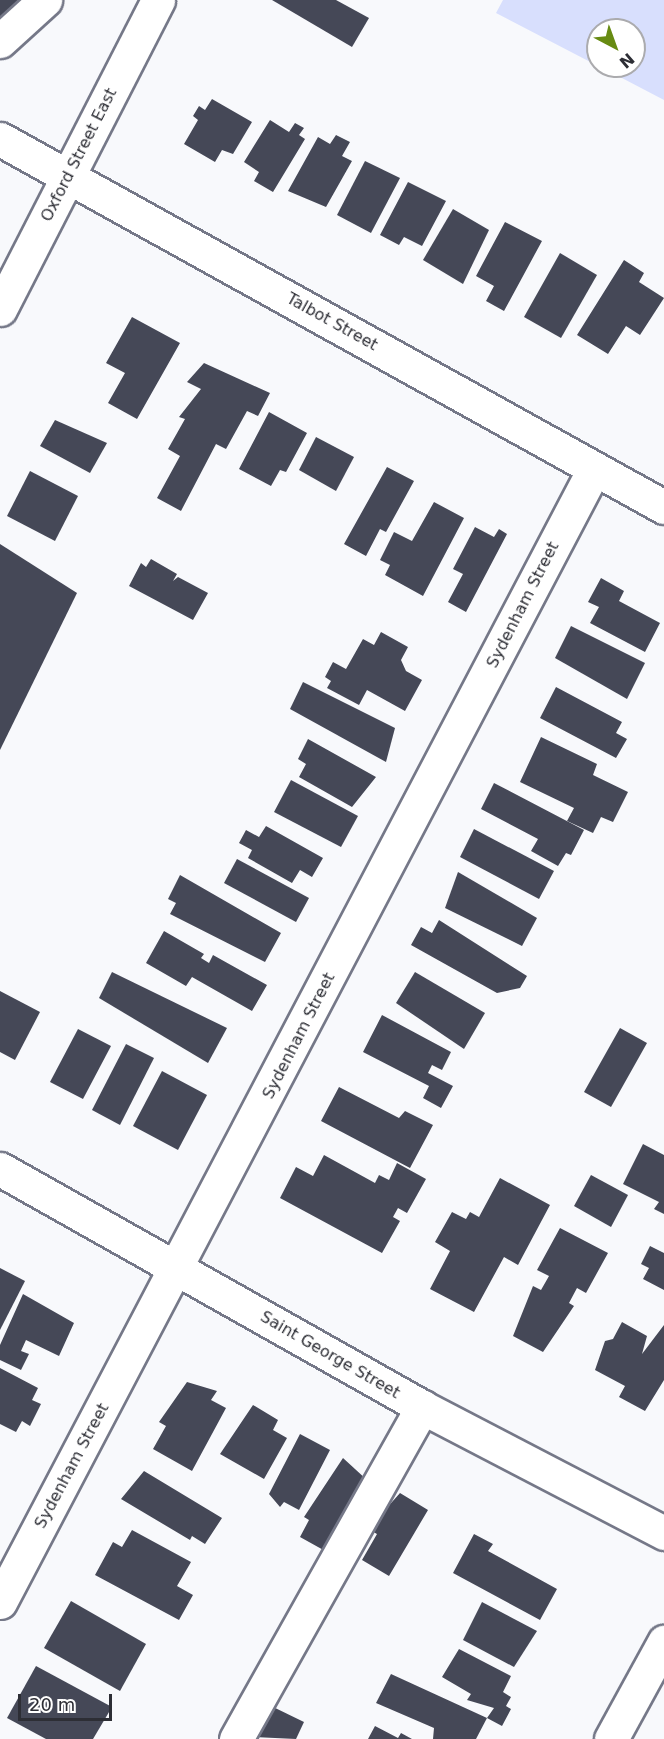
<!DOCTYPE html>
<html>
<head>
<meta charset="utf-8">
<style>
  body { margin:0 }
  #map { position:relative; width:664px; height:1739px; overflow:hidden; background:#f8f9fc; font-family:"DejaVu Sans",sans-serif }
  div>[style] { position:absolute }
  [style*='--x'] { left:calc(var(--x)*1px); top:calc(var(--y)*1px); width:calc(var(--w)*1px); rotate:calc(var(--a)*1deg) }
  .green>* { inset:0; background:#d8dffd }
  .building>* { inset:0; background:#454857 }
  .roads { filter:drop-shadow(2px 0 #757888) drop-shadow(-2px 0 #757888) drop-shadow(0 2px #757888) drop-shadow(0 -2px #757888) }
  .minor>* { height:33px; margin:-16.5px; padding:0 16.5px; transform-origin:16.5px; border-radius:16.5px; background:#fff }
  .major>* { height:33px; margin:-16.5px; padding:0 16.5px; transform-origin:16.5px; border-radius:16.5px; background:#fff }
  span { translate:-50% -50%; white-space:nowrap; text-align:center; line-height:1.15; -webkit-text-stroke:6px #fff; paint-order:stroke }
  .street-label { font-size:16px; color:#2d2e35 }
  .north { position:absolute; left:586px; top:18px; width:60px; height:60px; box-sizing:border-box; background:#fff; border:2px solid #ababae; border-radius:50%; rotate:139deg; font-size:16px; font-weight:700; line-height:24px; text-align:center; color:#2d2e35 }
  .north::after { content:''; display:block; margin:auto; width:21px; height:27px; background:#678b12; clip-path:polygon(50% 0,100% 100%,50% 72%,0 100%) }
  .scale { position:absolute; left:18px; top:1694px; width:94px; height:27px; box-sizing:border-box; border:3px solid #2d2e35; border-top:0; padding-left:8px; font-size:18px; line-height:21px; white-space:nowrap; color:#2d2e35; -webkit-text-stroke:4px #fff; paint-order:stroke }
</style>
</head>
<body>
<div id="map">
  <div class="green">
    <i style="clip-path:polygon(503px 0,664px 0,664px 100px,599px 66px,634px 66px,634px 30px,598px 30px,598px 66px,496px 13px)"></i>
  </div>
  <div class="building">
    <i style="clip-path:polygon(0 0,31px 0,0 26px)"></i>
    <i style="clip-path:polygon(272px 0,336px 0,369px 18px,352px 47px)"></i>
    <i style="clip-path:polygon(212px 99px,252px 122px,233px 154px,222px 150px,215px 162px,184px 144px,198px 120px,193px 116px,199px 106px,205px 110px)"></i>
    <i style="clip-path:polygon(270px 120px,289px 132px,295px 123px,304px 128px,299px 135px,305px 139px,273px 192px,254px 181px,259px 172px,244px 162px)"></i>
    <i style="clip-path:polygon(336px 135px,350px 142px,342px 156px,352px 161px,326px 207px,288px 191px,318px 137px,330px 144px)"></i>
    <i style="clip-path:polygon(365px 161px,400px 178px,371px 233px,337px 215px)"></i>
    <i style="clip-path:polygon(408px 182px,446px 201px,422px 246px,404px 237px,399px 245px,380px 235px)"></i>
    <i style="clip-path:polygon(453px 209px,489px 230px,463px 284px,423px 260px)"></i>
    <i style="clip-path:polygon(505px 222px,542px 241px,504px 311px,486px 301px,494px 286px,476px 276px)"></i>
    <i style="clip-path:polygon(560px 253px,597px 275px,561px 338px,524px 317px)"></i>
    <i style="clip-path:polygon(624px 260px,644px 273px,639px 282px,664px 298px,640px 335px,626px 326px,608px 354px,577px 335px)"></i>
    <i style="clip-path:polygon(132px 317px,180px 343px,137px 419px,108px 403px,125px 373px,106px 363px)"></i>
    <i style="clip-path:polygon(204px 363px,270px 393px,258px 416px,247px 411px,226px 449px,216px 444px,181px 511px,157px 498px,180px 456px,168px 449px,185px 419px,179px 417px,201px 389px,187px 382px)"></i>
    <i style="clip-path:polygon(269px 412px,307px 433px,286px 472px,280px 470px,271px 486px,239px 469px)"></i>
    <i style="clip-path:polygon(55px 420px,107px 443px,90px 473px,40px 446px)"></i>
    <i style="clip-path:polygon(316px 437px,354px 457px,336px 491px,299px 470px)"></i>
    <i style="clip-path:polygon(387px 467px,414px 481px,386px 532px,380px 529px,366px 556px,344px 544px)"></i>
    <i style="clip-path:polygon(30px 471px,78px 496px,55px 541px,7px 516px)"></i>
    <i style="clip-path:polygon(434px 502px,464px 518px,423px 596px,385px 575px,390px 565px,380px 560px,394px 532px,412px 541px)"></i>
    <i style="clip-path:polygon(475px 527px,494px 537px,499px 529px,507px 534px,466px 612px,448px 602px,463px 574px,453px 569px)"></i>
    <i style="clip-path:polygon(0 544px,77px 593px,0 750px)"></i>
    <i style="clip-path:polygon(151px 559px,177px 574px,173px 581px,178px 577px,208px 593px,193px 620px,129px 586px,141px 563px,146px 567px)"></i>
    <i style="clip-path:polygon(601px 578px,624px 591px,619px 601px,660px 623px,645px 652px,590px 623px,599px 607px,588px 602px)"></i>
    <i style="clip-path:polygon(571px 626px,645px 663px,627px 699px,555px 658px)"></i>
    <i style="clip-path:polygon(381px 632px,408px 647px,401px 660px,406px 671px,422px 680px,405px 711px,367px 690px,359px 705px,327px 688px,331px 681px,325px 677px,333px 662px,346px 669px,363px 639px,374px 645px)"></i>
    <i style="clip-path:polygon(303px 682px,395px 728px,386px 762px,290px 709px)"></i>
    <i style="clip-path:polygon(556px 687px,622px 722px,616px 733px,627px 739px,616px 758px,540px 718px)"></i>
    <i style="clip-path:polygon(541px 737px,597px 764px,593px 775px,628px 792px,613px 822px,601px 817px,593px 833px,567px 821px,574px 808px,520px 782px)"></i>
    <i style="clip-path:polygon(308px 739px,376px 777px,352px 807px,299px 777px,306px 764px,298px 759px)"></i>
    <i style="clip-path:polygon(291px 780px,358px 816px,341px 847px,274px 812px)"></i>
    <i style="clip-path:polygon(494px 783px,584px 830px,571px 855px,566px 853px,558px 866px,531px 851px,538px 839px,481px 809px)"></i>
    <i style="clip-path:polygon(266px 826px,323px 858px,312px 877px,300px 870px,292px 883px,248px 858px,252px 850px,239px 843px,246px 830px,259px 837px)"></i>
    <i style="clip-path:polygon(474px 829px,554px 871px,539px 899px,460px 857px)"></i>
    <i style="clip-path:polygon(237px 859px,309px 898px,296px 922px,224px 883px)"></i>
    <i style="clip-path:polygon(458px 872px,537px 918px,522px 946px,445px 908px)"></i>
    <i style="clip-path:polygon(180px 875px,281px 933px,265px 962px,170px 914px,176px 903px,168px 899px)"></i>
    <i style="clip-path:polygon(439px 920px,527px 976px,520px 988px,497px 993px,411px 945px,421px 927px,432px 933px)"></i>
    <i style="clip-path:polygon(164px 931px,204px 954px,201px 958px,209px 963px,213px 955px,267px 985px,252px 1011px,192px 977px,186px 986px,146px 963px)"></i>
    <i style="clip-path:polygon(112px 972px,227px 1028px,208px 1063px,99px 998px)"></i>
    <i style="clip-path:polygon(415px 972px,485px 1013px,464px 1049px,396px 1003px)"></i>
    <i style="clip-path:polygon(0 991px,40px 1012px,15px 1060px,0 1052px)"></i>
    <i style="clip-path:polygon(382px 1015px,451px 1052px,442px 1070px,432px 1065px,428px 1073px,453px 1086px,441px 1108px,423px 1098px,429px 1086px,363px 1052px)"></i>
    <i style="clip-path:polygon(620px 1028px,647px 1043px,611px 1107px,584px 1092px)"></i>
    <i style="clip-path:polygon(78px 1029px,111px 1046px,83px 1099px,50px 1082px)"></i>
    <i style="clip-path:polygon(126px 1044px,154px 1058px,120px 1125px,92px 1110px)"></i>
    <i style="clip-path:polygon(162px 1071px,207px 1095px,178px 1150px,133px 1126px)"></i>
    <i style="clip-path:polygon(339px 1087px,399px 1118px,405px 1111px,433px 1125px,410px 1168px,321px 1121px)"></i>
    <i style="clip-path:polygon(643px 1144px,664px 1155px,664px 1214px,654px 1209px,659px 1202px,623px 1184px)"></i>
    <i style="clip-path:polygon(324px 1155px,375px 1183px,379px 1175px,389px 1180px,397px 1163px,426px 1179px,407px 1213px,398px 1208px,393px 1217px,400px 1221px,382px 1253px,280px 1198px,296px 1167px,313px 1176px)"></i>
    <i style="clip-path:polygon(591px 1175px,628px 1195px,611px 1227px,574px 1206px)"></i>
    <i style="clip-path:polygon(500px 1178px,550px 1205px,518px 1265px,504px 1257px,474px 1312px,430px 1289px,450px 1251px,435px 1242px,452px 1212px,466px 1219px,470px 1212px,479px 1217px)"></i>
    <i style="clip-path:polygon(560px 1228px,608px 1253px,586px 1293px,577px 1288px,569px 1303px,574px 1306px,543px 1352px,513px 1336px,533px 1286px,541px 1290px,549px 1276px,537px 1270px)"></i>
    <i style="clip-path:polygon(650px 1246px,664px 1253px,664px 1290px,643px 1279px,649px 1268px,641px 1264px)"></i>
    <i style="clip-path:polygon(0 1268px,25px 1281px,0 1330px)"></i>
    <i style="clip-path:polygon(23px 1294px,74px 1323px,59px 1356px,26px 1340px,21px 1351px,29px 1354px,21px 1370px,0 1360px,0 1345px)"></i>
    <i style="clip-path:polygon(622px 1322px,647px 1336px,642px 1354px,664px 1325px,664px 1380px,645px 1411px,619px 1397px,625px 1386px,595px 1370px,605px 1341px,613px 1339px)"></i>
    <i style="clip-path:polygon(0 1368px,38px 1388px,32px 1400px,41px 1404px,30px 1426px,22px 1421px,16px 1432px,0 1424px)"></i>
    <i style="clip-path:polygon(187px 1382px,217px 1391px,211px 1400px,226px 1408px,192px 1471px,153px 1449px,166px 1426px,159px 1422px)"></i>
    <i style="clip-path:polygon(253px 1405px,278px 1420px,273px 1430px,287px 1438px,264px 1479px,220px 1454px)"></i>
    <i style="clip-path:polygon(300px 1434px,330px 1450px,299px 1510px,284px 1502px,280px 1507px,269px 1494px)"></i>
    <i style="clip-path:polygon(343px 1458px,367px 1480px,327px 1552px,300px 1537px,309px 1520px,304px 1517px)"></i>
    <i style="clip-path:polygon(144px 1471px,222px 1518px,205px 1544px,192px 1536px,190px 1540px,121px 1499px)"></i>
    <i style="clip-path:polygon(400px 1493px,428px 1510px,389px 1576px,362px 1560px,377px 1534px,368px 1529px)"></i>
    <i style="clip-path:polygon(132px 1530px,191px 1562px,177px 1586px,193px 1595px,179px 1620px,95px 1575px,113px 1542px,122px 1547px)"></i>
    <i style="clip-path:polygon(474px 1534px,493px 1544px,488px 1551px,557px 1589px,540px 1620px,453px 1573px)"></i>
    <i style="clip-path:polygon(71px 1601px,146px 1644px,120px 1691px,44px 1648px)"></i>
    <i style="clip-path:polygon(482px 1602px,537px 1631px,514px 1667px,463px 1640px)"></i>
    <i style="clip-path:polygon(459px 1649px,511px 1676px,503px 1692px,511px 1697px,506px 1706px,511px 1709px,502px 1726px,487px 1718px,494px 1708px,467px 1700px,471px 1694px,442px 1677px)"></i>
    <i style="clip-path:polygon(36px 1666px,112px 1707px,93px 1739px,46px 1739px,7px 1718px)"></i>
    <i style="clip-path:polygon(391px 1674px,487px 1718px,476px 1739px,433px 1739px,434px 1728px,376px 1703px)"></i>
    <i style="clip-path:polygon(269px 1705px,304px 1722px,296px 1739px,253px 1737px)"></i>
    <i style="clip-path:polygon(375px 1726px,398px 1738px,401px 1733px,412px 1739px,368px 1739px)"></i>
  </div>
  <div class="roads">
    <div class="minor">
      <i style="--x:0;--y:41;--w:61;--a:-42.3"></i>
      <i style="--x:0;--y:139;--w:759;--a:29"></i>
      <i style="--x:0;--y:1169;--w:484;--a:29.4"></i>
      <i style="--x:422;--y:1407;--w:273;--a:27.5"></i>
      <i style="--x:0;--y:1602;--w:1279;--a:-62.33"></i>
      <i style="--x:236;--y:1739;--w:381;--a:-60.7"></i>
      <i style="--x:611;--y:1739;--w:111;--a:-61.3"></i>
    </div>
    <div class="major">
      <i style="--x:0;--y:309;--w:347;--a:-62.9"></i>
    </div>
  </div>
  <div class="street-label">
    <span style="left:79px;top:155px;rotate:-63deg">Oxford Street East</span>
    <span style="left:332px;top:322px;rotate:29deg">Talbot Street</span>
    <span style="left:523px;top:605px;rotate:-63deg">Sydenham Street</span>
    <span style="left:299px;top:1036px;rotate:-63deg">Sydenham Street</span>
    <span style="left:330px;top:1355px;rotate:30deg">Saint George Street</span>
    <span style="left:72px;top:1466px;rotate:-62deg">Sydenham Street</span>
  </div>
  <div class="north">N</div>
  <div class="scale">20 m</div>
</div>
</body>
</html>
